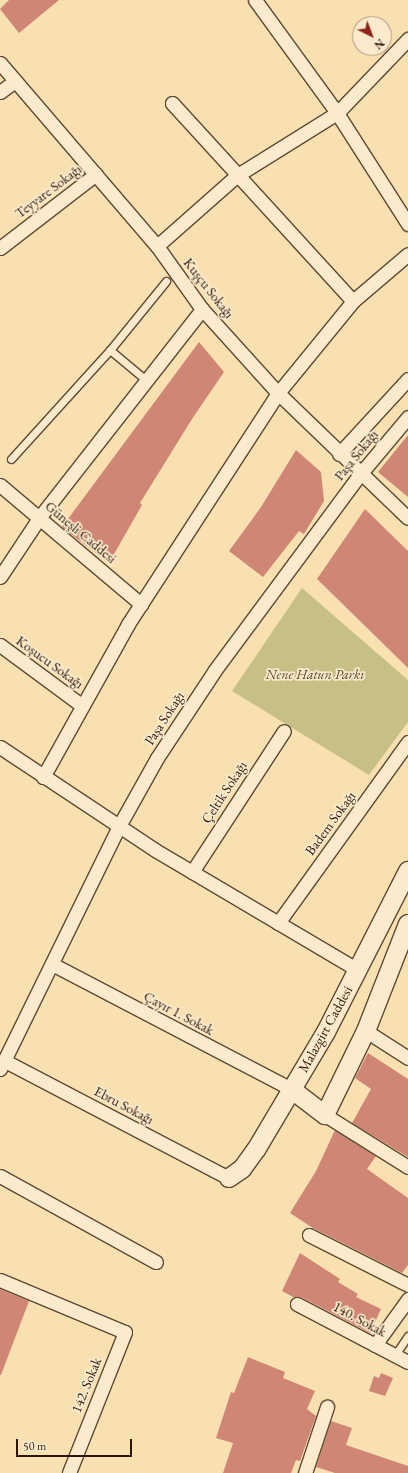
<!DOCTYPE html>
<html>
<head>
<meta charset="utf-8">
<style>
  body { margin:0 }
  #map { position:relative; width:408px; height:1473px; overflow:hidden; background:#f9e0b0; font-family:"EB Garamond",serif }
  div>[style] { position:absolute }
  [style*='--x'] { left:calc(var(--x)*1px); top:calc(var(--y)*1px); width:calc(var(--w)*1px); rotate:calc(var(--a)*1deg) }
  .green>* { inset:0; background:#c6c086 }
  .building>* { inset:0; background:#d08675 }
  .roads { filter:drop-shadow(1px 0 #5f4834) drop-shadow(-1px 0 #5f4834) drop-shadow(0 1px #5f4834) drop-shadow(0 -1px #5f4834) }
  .service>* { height:7px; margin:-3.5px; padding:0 3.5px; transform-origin:3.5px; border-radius:3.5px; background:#fbebcc }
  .minor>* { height:13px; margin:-6.5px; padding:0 6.5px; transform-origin:6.5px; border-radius:6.5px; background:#fbebcc }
  .secondary>* { height:18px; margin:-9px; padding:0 9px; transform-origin:9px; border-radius:9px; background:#fbebcc }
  span { translate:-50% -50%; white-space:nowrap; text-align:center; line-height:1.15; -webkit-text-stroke:3.5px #fbebcc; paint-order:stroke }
  .street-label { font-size:14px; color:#2c150b }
  .park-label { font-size:14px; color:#5a4830; font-style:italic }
  .north { position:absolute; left:352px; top:16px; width:40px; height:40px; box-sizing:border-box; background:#fbebcc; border:1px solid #a8957f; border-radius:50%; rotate:138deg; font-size:11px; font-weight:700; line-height:16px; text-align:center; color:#2c150b }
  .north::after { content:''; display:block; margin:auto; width:14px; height:18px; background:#8f2418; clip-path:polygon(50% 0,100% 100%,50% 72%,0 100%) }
  .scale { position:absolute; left:16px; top:1439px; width:116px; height:18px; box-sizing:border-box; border:2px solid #2c150b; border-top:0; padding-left:5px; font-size:12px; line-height:14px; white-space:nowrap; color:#2c150b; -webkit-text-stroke:3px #fbebcc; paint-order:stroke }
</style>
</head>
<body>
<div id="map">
  <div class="green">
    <i style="clip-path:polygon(302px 588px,408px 680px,408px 722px,369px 775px,232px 691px)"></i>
  </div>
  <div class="building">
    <i style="clip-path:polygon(9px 0,59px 0,19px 33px,0 9px)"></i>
    <i style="clip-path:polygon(199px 342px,224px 372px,192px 419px,140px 503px,142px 505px,109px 563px,62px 527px)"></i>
    <i style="clip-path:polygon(408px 435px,408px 497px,378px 472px)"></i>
    <i style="clip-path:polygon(296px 450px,321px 472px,324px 501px,304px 534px,299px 531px,263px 577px,229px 551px,261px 507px)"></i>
    <i style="clip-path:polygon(365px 509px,408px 551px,408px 668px,317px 579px)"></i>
    <i style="clip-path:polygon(368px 1053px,408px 1079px,408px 1157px,352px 1123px,371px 1089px,355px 1078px)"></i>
    <i style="clip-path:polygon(335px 1130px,376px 1156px,367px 1169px,408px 1198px,408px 1265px,402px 1273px,313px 1228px,290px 1213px,316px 1171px)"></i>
    <i style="clip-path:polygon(300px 1253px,340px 1279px,338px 1282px,358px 1294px,356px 1297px,381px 1309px,370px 1333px,301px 1297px,293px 1297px,282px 1291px)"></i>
    <i style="clip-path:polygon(0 1289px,29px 1301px,1px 1375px,0 1375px)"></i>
    <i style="clip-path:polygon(248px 1357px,285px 1372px,283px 1378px,315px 1391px,307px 1409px,316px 1416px,300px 1461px,296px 1460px,291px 1473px,223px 1473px,233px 1443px,216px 1438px,231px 1392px,234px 1393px)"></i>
    <i style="clip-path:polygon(381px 1373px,393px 1378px,385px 1396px,369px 1391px,374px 1376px,379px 1378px)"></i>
    <i style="clip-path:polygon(331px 1421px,352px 1428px,346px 1445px,408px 1466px,408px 1473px,335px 1473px,316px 1467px)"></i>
  </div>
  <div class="roads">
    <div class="service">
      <i style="--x:110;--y:350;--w:47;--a:39.8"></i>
      <i style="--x:11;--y:459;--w:147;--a:-47.8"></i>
      <i style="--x:110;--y:350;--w:89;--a:-50.9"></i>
      <i style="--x:395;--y:1355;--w:23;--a:-56"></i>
    </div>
    <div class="minor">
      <i style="--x:255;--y:0;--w:140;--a:54"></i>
      <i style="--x:337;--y:113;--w:132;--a:57.4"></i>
      <i style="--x:0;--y:63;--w:241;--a:49.4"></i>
      <i style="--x:157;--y:246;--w:77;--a:54.5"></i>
      <i style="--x:202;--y:309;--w:113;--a:47.9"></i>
      <i style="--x:278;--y:393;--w:180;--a:43.9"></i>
      <i style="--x:0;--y:92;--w:19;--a:-36"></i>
      <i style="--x:172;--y:103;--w:268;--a:47.6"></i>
      <i style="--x:157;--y:246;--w:106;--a:-41.5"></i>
      <i style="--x:236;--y:176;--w:119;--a:-32"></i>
      <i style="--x:337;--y:113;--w:103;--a:-46.2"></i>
      <i style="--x:0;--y:248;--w:121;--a:-37.6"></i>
      <i style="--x:339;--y:454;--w:102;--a:-47.4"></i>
      <i style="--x:0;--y:485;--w:185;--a:40.2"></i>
      <i style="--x:0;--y:577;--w:71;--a:-56.5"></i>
      <i style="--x:39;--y:518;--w:265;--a:-52"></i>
      <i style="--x:0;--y:645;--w:101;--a:36.5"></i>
      <i style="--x:0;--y:747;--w:186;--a:33.6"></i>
      <i style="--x:155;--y:850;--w:236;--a:30.6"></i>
      <i style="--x:43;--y:777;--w:175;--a:-60.9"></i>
      <i style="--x:128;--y:624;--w:275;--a:-57"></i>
      <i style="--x:278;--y:393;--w:119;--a:-50.8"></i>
      <i style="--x:353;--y:301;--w:72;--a:-40.5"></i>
      <i style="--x:192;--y:872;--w:168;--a:-56.9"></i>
      <i style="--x:278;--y:923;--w:223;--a:-54.3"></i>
      <i style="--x:52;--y:964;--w:270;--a:27.6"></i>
      <i style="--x:366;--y:1031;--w:50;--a:32.7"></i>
      <i style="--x:5;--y:1061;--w:253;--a:27.6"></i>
      <i style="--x:0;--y:1069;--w:271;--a:-63.9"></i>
      <i style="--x:119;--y:826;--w:78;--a:-60.8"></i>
      <i style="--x:157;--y:758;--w:105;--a:-56.6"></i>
      <i style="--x:215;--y:670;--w:245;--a:-53.5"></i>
      <i style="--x:361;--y:473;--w:73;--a:-50"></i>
      <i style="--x:325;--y:1115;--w:98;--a:32.1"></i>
      <i style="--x:0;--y:1176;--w:178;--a:28.9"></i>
      <i style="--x:309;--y:1235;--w:111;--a:26.8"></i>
      <i style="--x:0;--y:1280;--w:135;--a:22.6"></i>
      <i style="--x:125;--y:1332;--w:152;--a:111.7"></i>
      <i style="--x:297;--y:1304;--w:125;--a:27.6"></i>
      <i style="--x:375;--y:1345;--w:57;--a:-54.3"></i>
      <i style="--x:305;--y:1473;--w:70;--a:-71.6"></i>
    </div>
    <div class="secondary">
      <i style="--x:291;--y:1089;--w:43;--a:37.4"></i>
      <i style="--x:325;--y:1115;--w:93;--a:-64"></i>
      <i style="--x:366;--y:1031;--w:115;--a:-68.6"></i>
      <i style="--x:229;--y:1178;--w:16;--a:-35"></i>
      <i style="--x:242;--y:1169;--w:24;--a:-54"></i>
      <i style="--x:256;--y:1150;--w:137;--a:-59.3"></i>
      <i style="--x:326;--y:1032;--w:181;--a:-63"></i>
    </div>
  </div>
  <div class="street-label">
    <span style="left:48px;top:191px;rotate:-37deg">Teyyare Sokağı</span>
    <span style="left:209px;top:288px;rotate:52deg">Kuşçu Sokağı</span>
    <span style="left:356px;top:455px;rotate:-51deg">Paşa Sokağı</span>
    <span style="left:81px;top:532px;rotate:40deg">Güneşli Caddesi</span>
    <span style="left:50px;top:662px;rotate:36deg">Koşucu Sokağı</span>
    <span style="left:164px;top:718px;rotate:-57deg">Paşa Sokağı</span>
    <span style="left:224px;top:792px;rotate:-57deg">Çeltik Sokağı</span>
    <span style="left:330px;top:823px;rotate:-54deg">Badem Sokağı</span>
    <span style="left:179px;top:1013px;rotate:28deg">Çayır 1. Sokak</span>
    <span style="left:325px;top:1029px;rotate:-61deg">Malazgirt Caddesi</span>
    <span style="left:124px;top:1105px;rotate:28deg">Ebru Sokağı</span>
    <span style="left:360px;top:1319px;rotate:28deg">140. Sokak</span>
    <span style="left:86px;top:1385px;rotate:-68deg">142. Sokak</span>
  </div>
  <div class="park-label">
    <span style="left:315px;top:674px">Nene Hatun Parkı</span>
  </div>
  <div class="north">N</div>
  <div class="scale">50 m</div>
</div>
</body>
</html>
